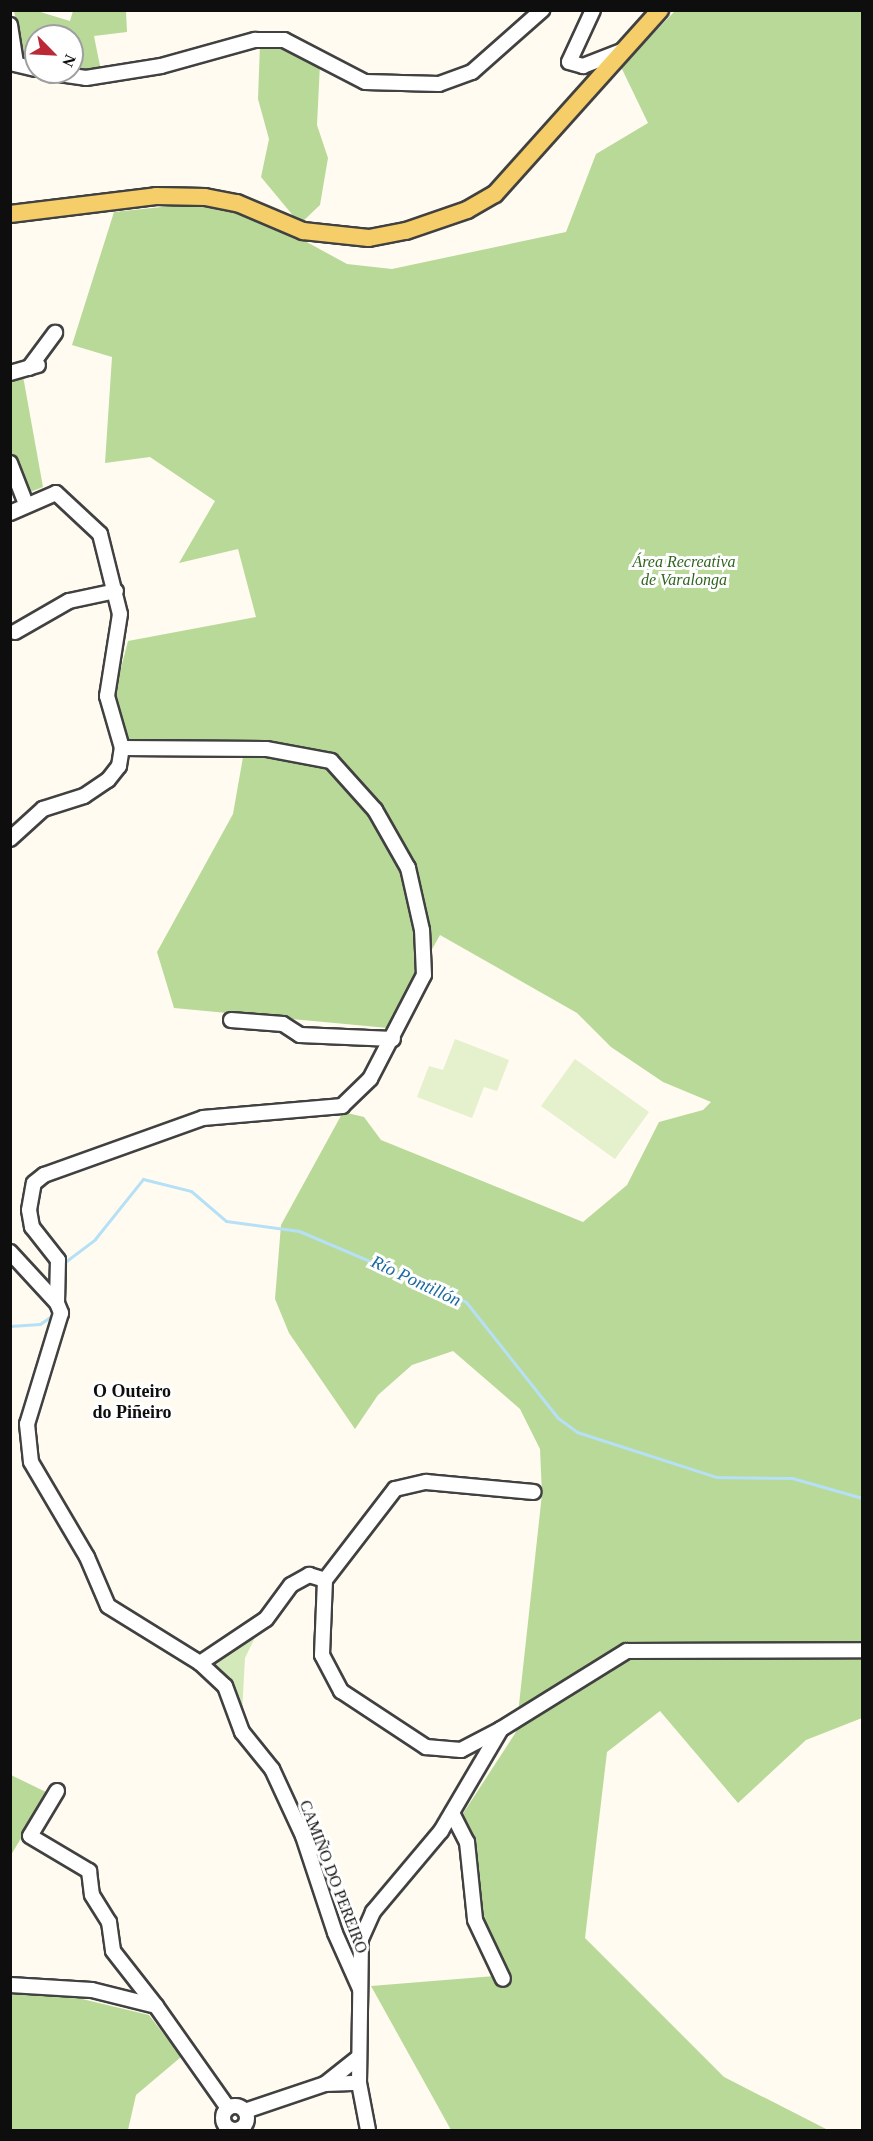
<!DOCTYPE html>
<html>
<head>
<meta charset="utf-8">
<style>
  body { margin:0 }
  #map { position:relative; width:873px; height:2141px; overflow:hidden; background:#fffbf0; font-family:Georgia,serif }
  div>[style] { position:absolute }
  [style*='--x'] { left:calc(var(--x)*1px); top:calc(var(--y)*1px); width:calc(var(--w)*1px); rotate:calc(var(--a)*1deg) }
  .green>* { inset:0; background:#d4e9ba }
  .forest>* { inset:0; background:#b9d999 }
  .pitch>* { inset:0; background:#e5f0cc }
  .stream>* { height:3px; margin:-1.5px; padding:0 1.5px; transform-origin:1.5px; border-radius:1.5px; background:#b6e0f5 }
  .roads { filter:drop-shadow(2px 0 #414141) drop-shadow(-2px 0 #414141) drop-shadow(0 2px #414141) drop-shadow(0 -2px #414141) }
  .minor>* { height:14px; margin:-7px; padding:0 7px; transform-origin:7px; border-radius:7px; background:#fff }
  .minor>.ring { margin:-7px; padding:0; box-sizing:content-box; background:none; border:14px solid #fff; border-radius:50% }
  .major>* { height:16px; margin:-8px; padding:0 8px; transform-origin:8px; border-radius:8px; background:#f5ce69 }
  span { translate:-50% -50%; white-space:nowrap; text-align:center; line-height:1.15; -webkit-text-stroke:6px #fff; paint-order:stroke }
  .park-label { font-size:16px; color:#31651f; font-style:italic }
  .street-label { font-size:16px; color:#0e0e0e }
  .water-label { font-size:18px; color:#1a6a9e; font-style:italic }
  .neighbourhood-label { font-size:18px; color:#0e0e0e; font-weight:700 }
  .frame { position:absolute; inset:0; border:12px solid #0e0e0e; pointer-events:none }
  .north { position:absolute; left:24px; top:24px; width:60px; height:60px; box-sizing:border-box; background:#fff; border:2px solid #9f9f9f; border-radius:50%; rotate:114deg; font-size:16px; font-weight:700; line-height:24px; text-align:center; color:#0e0e0e }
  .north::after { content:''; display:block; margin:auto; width:21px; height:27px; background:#bc2936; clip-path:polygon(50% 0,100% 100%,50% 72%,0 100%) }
</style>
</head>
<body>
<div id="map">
  <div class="green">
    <i style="clip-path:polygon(259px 1629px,245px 1658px,242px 1713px,209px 1660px)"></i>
  </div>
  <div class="forest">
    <i style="clip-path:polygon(14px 11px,37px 11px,70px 21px,73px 11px,126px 11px,127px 32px,94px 36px,101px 71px,72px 72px,72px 36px,36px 36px,36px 65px,24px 61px)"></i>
    <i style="clip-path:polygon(675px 11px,862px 11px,862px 1718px,806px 1740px,738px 1803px,660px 1711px,607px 1752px,585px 1938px,724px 2077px,828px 2130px,451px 2130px,371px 1986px,507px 1975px,479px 1921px,462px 1815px,516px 1732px,542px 1494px,540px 1449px,520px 1409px,453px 1351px,412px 1365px,378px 1395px,355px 1429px,289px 1333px,275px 1299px,281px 1225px,343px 1112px,364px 1117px,381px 1140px,583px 1222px,627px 1185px,659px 1122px,703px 1110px,711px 1102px,663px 1082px,611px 1047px,577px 1013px,440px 935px,388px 1028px,174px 1008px,157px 952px,233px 814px,243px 757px,126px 742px,113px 699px,128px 641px,256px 617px,238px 549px,179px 563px,215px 501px,150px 457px,105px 463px,112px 357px,72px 345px,114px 212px,181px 205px,248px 210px,347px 264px,392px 269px,566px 232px,596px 154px,648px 123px,621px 67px)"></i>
    <i style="clip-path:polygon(260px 44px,288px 47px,320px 64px,317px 125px,328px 158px,320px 205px,300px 224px,261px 177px,269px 139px,258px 99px)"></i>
    <i style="clip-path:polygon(23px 376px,43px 487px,25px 494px,11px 454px,10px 380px)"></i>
    <i style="clip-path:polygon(11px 1775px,48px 1793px,11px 1855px)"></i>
    <i style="clip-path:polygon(11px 1982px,149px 2015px,181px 2057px,136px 2095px,128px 2130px,11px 2130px)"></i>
  </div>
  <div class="pitch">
    <i style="clip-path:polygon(455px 1039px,509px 1060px,497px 1091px,484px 1087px,472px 1118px,417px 1097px,429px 1066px,443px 1070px)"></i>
    <i style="clip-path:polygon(575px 1059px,649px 1112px,615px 1159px,541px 1106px)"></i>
  </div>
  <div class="stream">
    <i style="--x:64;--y:1298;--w:36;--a:-88"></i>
    <i style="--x:65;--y:1262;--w:38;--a:-37"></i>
    <i style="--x:95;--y:1239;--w:77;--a:-51.3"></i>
    <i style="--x:143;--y:1179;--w:49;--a:14"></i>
    <i style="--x:191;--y:1191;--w:46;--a:40.6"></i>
    <i style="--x:226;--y:1221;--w:74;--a:7.8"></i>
    <i style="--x:299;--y:1231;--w:181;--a:23"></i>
    <i style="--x:466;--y:1302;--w:148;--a:51.6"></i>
    <i style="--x:558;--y:1418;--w:24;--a:36"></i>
    <i style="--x:577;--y:1432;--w:146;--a:17.9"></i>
    <i style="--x:716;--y:1477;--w:76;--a:0.8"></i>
    <i style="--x:792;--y:1478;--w:73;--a:15.9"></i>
    <i style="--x:10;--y:1326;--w:30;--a:-4"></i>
    <i style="--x:40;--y:1324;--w:16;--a:-35"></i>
  </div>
  <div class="roads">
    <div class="minor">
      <i style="--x:593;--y:10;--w:57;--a:114.8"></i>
      <i style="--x:569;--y:62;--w:15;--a:16"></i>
      <i style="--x:583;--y:66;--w:44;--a:-21.3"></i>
      <i style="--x:10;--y:25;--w:38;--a:81"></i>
      <i style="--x:10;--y:63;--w:27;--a:13"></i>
      <i style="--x:45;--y:72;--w:41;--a:8.3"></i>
      <i style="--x:86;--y:78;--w:76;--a:-9.1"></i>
      <i style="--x:161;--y:66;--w:98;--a:-15.5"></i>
      <i style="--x:255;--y:40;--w:29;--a:0"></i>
      <i style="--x:284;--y:40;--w:91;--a:27.4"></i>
      <i style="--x:365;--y:82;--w:74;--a:1.5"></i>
      <i style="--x:439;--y:84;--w:35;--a:-20"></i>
      <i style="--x:472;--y:72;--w:94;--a:-41.5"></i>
      <i style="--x:29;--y:368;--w:44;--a:-53.4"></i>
      <i style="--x:10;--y:373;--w:29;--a:-16"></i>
      <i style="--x:10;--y:463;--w:44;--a:68.7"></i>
      <i style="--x:10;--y:513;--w:50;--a:-23.5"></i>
      <i style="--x:56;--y:493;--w:60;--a:43"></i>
      <i style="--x:100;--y:534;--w:82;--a:76"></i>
      <i style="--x:120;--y:614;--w:83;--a:99"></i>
      <i style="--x:107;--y:696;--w:54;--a:73.9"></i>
      <i style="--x:15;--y:632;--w:62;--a:-29.9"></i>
      <i style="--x:69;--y:601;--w:48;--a:-12"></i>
      <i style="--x:10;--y:839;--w:45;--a:-42.3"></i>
      <i style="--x:43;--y:809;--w:43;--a:-17.6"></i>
      <i style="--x:84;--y:796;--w:29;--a:-34"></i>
      <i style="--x:108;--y:780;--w:18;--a:-52"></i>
      <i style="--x:119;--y:766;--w:18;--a:-81"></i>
      <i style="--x:231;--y:1020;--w:52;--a:4.4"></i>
      <i style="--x:283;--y:1024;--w:20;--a:33"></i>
      <i style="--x:300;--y:1035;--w:93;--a:2.5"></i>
      <i style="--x:10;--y:1252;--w:69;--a:47.3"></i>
      <i style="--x:57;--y:1303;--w:11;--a:68"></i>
      <i style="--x:61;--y:1313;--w:116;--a:107"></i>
      <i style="--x:27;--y:1424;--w:38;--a:84"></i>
      <i style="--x:31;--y:1462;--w:110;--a:59.5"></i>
      <i style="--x:87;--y:1557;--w:53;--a:66.8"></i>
      <i style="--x:108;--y:1606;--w:108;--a:31.8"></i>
      <i style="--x:200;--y:1663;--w:34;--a:43"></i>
      <i style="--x:225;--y:1686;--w:49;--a:69.7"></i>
      <i style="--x:242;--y:1732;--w:48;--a:51"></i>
      <i style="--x:272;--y:1769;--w:74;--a:65.2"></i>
      <i style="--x:303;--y:1836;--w:102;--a:71.7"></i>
      <i style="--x:335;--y:1933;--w:61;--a:65.9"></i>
      <i style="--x:57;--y:1303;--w:43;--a:-88.7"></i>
      <i style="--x:58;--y:1260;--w:42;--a:-128.2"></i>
      <i style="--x:32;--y:1227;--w:17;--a:-100"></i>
      <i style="--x:29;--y:1210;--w:27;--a:-80"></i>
      <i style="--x:34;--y:1183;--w:13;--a:-39"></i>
      <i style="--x:44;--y:1175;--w:169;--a:-19.7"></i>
      <i style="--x:203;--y:1118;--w:140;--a:-4.9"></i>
      <i style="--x:342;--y:1106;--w:39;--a:-44"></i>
      <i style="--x:370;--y:1079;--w:117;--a:-62.6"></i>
      <i style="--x:424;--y:975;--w:45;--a:-92.5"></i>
      <i style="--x:422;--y:930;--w:64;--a:-102.7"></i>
      <i style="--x:408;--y:868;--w:67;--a:-119.6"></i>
      <i style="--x:375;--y:810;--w:66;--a:-131.9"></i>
      <i style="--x:331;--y:761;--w:66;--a:-169.5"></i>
      <i style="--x:266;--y:749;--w:144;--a:-179.6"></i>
      <i style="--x:325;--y:1580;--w:115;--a:-52.4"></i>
      <i style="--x:395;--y:1489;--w:32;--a:-13"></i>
      <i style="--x:426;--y:1482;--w:108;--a:5.3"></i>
      <i style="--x:200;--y:1663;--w:79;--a:-33.7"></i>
      <i style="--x:266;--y:1619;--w:42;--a:-53.7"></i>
      <i style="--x:291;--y:1585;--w:21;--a:-29"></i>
      <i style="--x:309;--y:1575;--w:17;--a:17"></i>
      <i style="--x:325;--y:1580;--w:75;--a:92.3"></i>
      <i style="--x:322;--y:1655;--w:41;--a:62.2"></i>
      <i style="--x:341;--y:1691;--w:102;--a:33.4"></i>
      <i style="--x:426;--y:1747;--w:35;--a:5"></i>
      <i style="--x:461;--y:1750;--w:45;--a:-27.7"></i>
      <i style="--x:57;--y:1791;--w:52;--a:121"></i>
      <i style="--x:30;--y:1836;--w:69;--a:30.7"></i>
      <i style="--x:89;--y:1871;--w:24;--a:83"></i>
      <i style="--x:92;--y:1895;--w:32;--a:58"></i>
      <i style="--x:109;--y:1922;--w:29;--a:82"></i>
      <i style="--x:113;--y:1951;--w:70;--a:52"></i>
      <i style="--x:452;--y:1813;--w:33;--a:63"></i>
      <i style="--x:467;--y:1842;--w:78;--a:84.1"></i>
      <i style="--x:475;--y:1920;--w:65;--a:64.6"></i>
      <i style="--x:10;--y:1985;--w:82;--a:3.5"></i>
      <i style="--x:92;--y:1990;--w:66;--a:14"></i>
      <i style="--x:156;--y:2006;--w:125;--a:54.8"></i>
      <i style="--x:325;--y:2084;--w:43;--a:-38.5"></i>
      <i class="ring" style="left:223px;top:2106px;width:10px;height:10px"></i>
      <i style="--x:245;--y:2111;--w:84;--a:-18.6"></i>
      <i style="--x:325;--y:2084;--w:34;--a:-2"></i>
      <i style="--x:368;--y:2130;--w:48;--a:-100.8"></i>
      <i style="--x:359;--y:2083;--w:144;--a:-89.2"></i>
      <i style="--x:361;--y:1939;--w:30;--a:-66"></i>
      <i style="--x:373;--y:1912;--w:106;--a:-50"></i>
      <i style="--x:441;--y:1831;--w:118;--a:-59.5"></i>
      <i style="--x:501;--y:1729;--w:148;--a:-31.8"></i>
      <i style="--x:627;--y:1651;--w:235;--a:-0.2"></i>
    </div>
    <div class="major">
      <i style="--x:10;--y:214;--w:147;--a:-7"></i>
      <i style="--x:156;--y:196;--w:49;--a:1.2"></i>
      <i style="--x:205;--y:197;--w:33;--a:11"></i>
      <i style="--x:237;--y:203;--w:72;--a:23"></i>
      <i style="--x:303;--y:231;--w:66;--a:6.1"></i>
      <i style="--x:369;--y:238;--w:38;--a:-11"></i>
      <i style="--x:406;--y:231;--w:65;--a:-19"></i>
      <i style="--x:467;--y:210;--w:32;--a:-30"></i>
      <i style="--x:495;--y:194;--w:247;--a:-48.1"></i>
    </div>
  </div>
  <div class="park-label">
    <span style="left:684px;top:571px">Área Recreativa<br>de Varalonga</span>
  </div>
  <div class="street-label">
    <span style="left:333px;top:1877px;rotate:69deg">CAMIÑO DO PEREIRO</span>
  </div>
  <div class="water-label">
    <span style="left:416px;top:1281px;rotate:25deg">Río Pontillón</span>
  </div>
  <div class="neighbourhood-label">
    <span style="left:132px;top:1402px">O Outeiro<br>do Piñeiro</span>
  </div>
  <div class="frame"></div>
  <div class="north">N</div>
</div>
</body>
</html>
